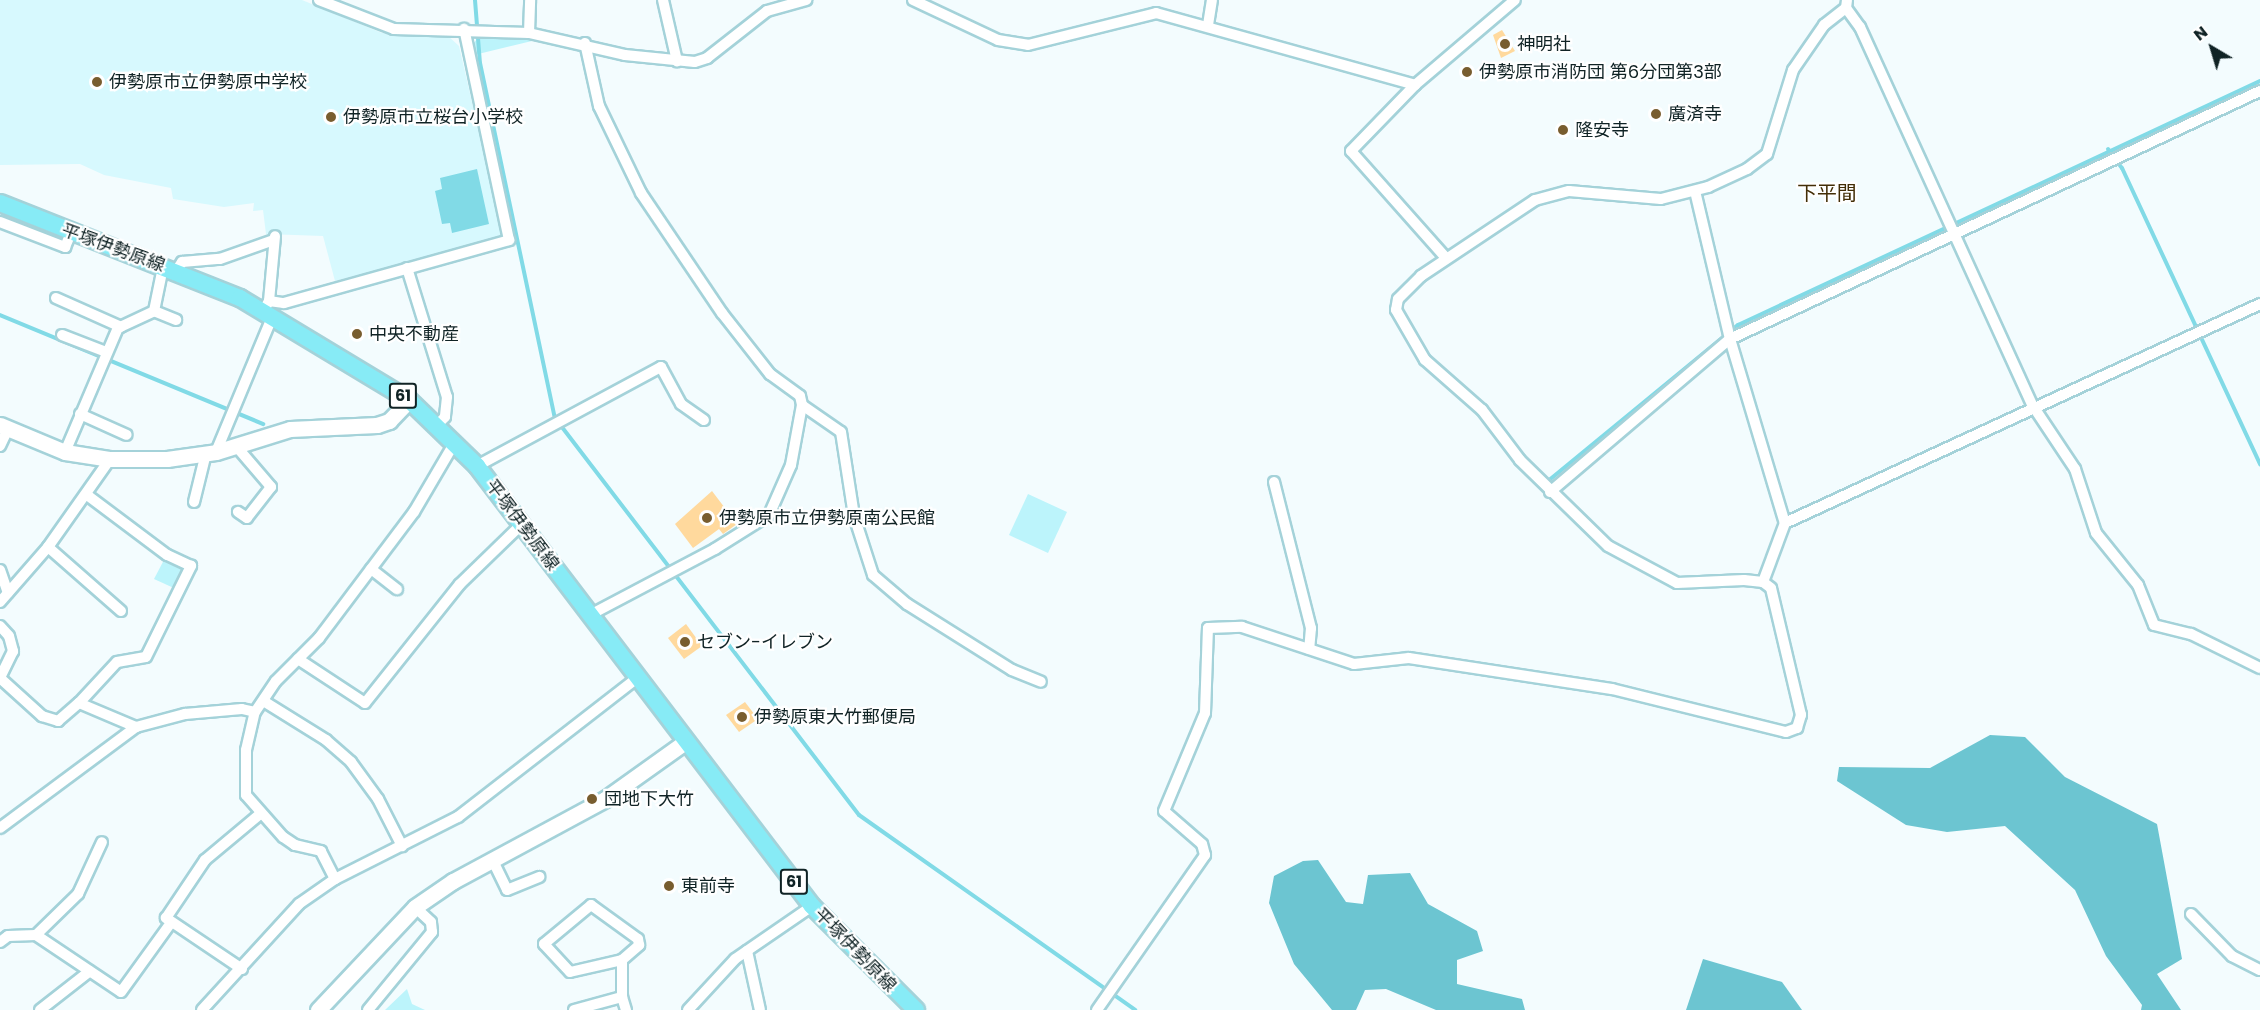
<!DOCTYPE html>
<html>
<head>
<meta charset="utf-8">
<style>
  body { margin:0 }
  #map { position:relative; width:2260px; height:1010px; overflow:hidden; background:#f3fcfe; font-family:Poppins,"Noto Sans JP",sans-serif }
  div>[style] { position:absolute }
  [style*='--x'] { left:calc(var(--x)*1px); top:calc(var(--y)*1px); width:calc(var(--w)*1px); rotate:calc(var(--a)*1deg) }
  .built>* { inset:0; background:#d7f9fe }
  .green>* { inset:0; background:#bcf4fb }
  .forest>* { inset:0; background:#6cc5d1 }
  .water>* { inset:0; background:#81dae6 }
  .stream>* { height:4px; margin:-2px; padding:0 2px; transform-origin:2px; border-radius:2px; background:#81dae6 }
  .building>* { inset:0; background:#ffd99d }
  .roads { filter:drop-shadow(2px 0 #a4d2d9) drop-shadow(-2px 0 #a4d2d9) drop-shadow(0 2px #a4d2d9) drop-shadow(0 -2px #a4d2d9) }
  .street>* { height:10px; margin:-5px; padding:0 5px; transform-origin:5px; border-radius:5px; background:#fff }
  .secondary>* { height:15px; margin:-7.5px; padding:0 7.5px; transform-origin:7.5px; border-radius:7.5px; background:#fff }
  .primary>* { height:16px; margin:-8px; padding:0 8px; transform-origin:8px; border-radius:8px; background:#87ebf6 }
  .dots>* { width:16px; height:16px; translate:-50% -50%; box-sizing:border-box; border:3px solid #fff; border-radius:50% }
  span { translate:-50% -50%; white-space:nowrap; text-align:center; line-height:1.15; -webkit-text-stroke:4.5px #fff; paint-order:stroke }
  .shield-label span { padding:2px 4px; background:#fff; border:2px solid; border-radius:4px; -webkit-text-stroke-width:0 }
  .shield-label { font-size:16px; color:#102325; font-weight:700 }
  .poi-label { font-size:18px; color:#102325 }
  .left { translate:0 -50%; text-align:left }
  .street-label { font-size:18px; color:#102325 }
  .neighbourhood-label { font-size:20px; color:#432e07 }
  .north { position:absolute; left:2182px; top:18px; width:60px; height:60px; -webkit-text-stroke:4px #fff; paint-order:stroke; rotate:322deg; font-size:16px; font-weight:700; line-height:24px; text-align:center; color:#102325 }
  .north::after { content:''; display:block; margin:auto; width:21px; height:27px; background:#102325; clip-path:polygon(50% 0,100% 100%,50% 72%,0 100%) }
</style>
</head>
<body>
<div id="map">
  <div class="built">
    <i style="clip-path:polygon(0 0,302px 0,382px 33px,447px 35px,459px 46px,502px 231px,499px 239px,335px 281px,323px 236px,266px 234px,263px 210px,253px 211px,254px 203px,224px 207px,173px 199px,171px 188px,104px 175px,80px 164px,0 165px)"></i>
  </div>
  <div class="green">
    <i style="clip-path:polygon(480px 36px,529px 39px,532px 41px,474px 55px,469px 48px)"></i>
    <i style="clip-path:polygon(1028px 494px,1067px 512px,1048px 553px,1009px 535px)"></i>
    <i style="clip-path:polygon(165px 558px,185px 568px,176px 589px,154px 579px)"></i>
    <i style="clip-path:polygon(407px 989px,412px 1004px,425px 1010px,385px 1010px)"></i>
  </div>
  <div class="forest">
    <i style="clip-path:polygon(1990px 735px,2025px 737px,2065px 777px,2157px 824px,2182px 959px,2157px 974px,2181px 1010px,2141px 1010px,2142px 1005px,2106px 956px,2075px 890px,2005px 826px,1947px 832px,1906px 825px,1837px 781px,1839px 767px,1930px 768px)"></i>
    <i style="clip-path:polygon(1318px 860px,1346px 902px,1363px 904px,1368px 875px,1410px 873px,1428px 904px,1477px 931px,1483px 951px,1457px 960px,1457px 984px,1522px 999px,1525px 1010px,1436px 1010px,1386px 989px,1365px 990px,1356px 1010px,1332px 1010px,1294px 964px,1269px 903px,1274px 876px,1303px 861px)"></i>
    <i style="clip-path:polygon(1703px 959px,1782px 982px,1802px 1010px,1686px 1010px)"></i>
  </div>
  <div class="water">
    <i style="clip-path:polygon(477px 169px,489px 224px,452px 233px,450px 223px,442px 224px,435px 191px,442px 189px,440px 178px)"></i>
  </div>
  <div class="stream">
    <i style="--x:475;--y:0;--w:63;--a:85.5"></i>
    <i style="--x:480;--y:63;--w:363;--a:78.1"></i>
    <i style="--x:555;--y:418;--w:500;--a:52.56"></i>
    <i style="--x:859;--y:815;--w:338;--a:35.2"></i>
    <i style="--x:2108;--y:149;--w:24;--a:54"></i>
    <i style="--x:2122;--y:168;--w:327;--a:65"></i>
    <i style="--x:0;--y:315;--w:285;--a:22.5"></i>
    <i style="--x:1548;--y:481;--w:246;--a:-39.4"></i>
    <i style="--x:1738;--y:325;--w:576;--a:-25.05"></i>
  </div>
  <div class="building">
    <i style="clip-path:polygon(1502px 30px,1515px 51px,1501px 58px,1493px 35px)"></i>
    <i style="clip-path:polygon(712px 491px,737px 524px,723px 534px,719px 529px,693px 548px,675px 524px)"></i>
    <i style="clip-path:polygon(686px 624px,702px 646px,684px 659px,668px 638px)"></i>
    <i style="clip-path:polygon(745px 702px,758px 719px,739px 732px,726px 715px)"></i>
  </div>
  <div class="roads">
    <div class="street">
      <i style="--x:319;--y:0;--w:80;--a:21.1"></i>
      <i style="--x:394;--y:29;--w:135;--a:1.7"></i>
      <i style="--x:529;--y:33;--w:98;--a:12.9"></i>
      <i style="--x:625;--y:55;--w:70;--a:5.7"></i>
      <i style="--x:695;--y:62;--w:13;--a:-18"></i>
      <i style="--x:707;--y:58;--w:76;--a:-38.1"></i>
      <i style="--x:767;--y:11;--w:41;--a:-15.8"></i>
      <i style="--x:663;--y:0;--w:63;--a:77.1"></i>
      <i style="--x:913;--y:0;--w:94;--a:25.2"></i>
      <i style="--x:998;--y:40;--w:30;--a:9"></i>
      <i style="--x:1028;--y:45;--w:132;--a:-14"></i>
      <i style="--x:1156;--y:13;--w:269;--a:15.5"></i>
      <i style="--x:1415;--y:85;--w:131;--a:-40.4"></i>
      <i style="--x:1846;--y:8;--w:24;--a:54"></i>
      <i style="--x:1860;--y:27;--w:417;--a:65.5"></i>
      <i style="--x:2033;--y:406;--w:76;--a:56.3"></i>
      <i style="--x:2075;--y:469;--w:67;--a:71.8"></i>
      <i style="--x:2096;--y:533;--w:67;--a:51.1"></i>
      <i style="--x:2138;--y:585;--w:43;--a:68.2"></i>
      <i style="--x:2154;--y:625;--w:38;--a:14"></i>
      <i style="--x:2191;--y:634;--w:77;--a:26.2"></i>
      <i style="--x:1208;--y:25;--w:25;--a:-81"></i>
      <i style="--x:529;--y:33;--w:33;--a:-88"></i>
      <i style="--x:585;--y:43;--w:65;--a:77.5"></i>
      <i style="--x:599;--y:106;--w:97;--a:64.2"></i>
      <i style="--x:641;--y:193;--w:145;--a:56"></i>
      <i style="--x:722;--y:313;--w:78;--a:51.8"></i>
      <i style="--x:770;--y:374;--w:37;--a:36"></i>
      <i style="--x:800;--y:396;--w:9;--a:77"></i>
      <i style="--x:802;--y:405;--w:61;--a:100.4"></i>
      <i style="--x:791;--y:465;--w:55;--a:113.7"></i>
      <i style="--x:769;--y:515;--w:64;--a:147.8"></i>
      <i style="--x:715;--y:549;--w:141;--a:152.2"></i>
      <i style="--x:1415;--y:85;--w:92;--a:134.1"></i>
      <i style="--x:1351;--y:151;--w:143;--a:48.4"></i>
      <i style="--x:1695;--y:191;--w:152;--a:76.7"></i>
      <i style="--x:1730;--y:339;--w:192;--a:73.4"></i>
      <i style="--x:0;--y:222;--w:70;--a:21"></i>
      <i style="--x:65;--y:247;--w:15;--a:-67"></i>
      <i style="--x:407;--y:268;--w:135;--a:72.8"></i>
      <i style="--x:447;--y:397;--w:20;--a:96"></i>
      <i style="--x:445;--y:417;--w:11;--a:135"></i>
      <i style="--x:176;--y:271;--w:11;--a:-56"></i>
      <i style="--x:182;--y:262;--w:38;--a:-5"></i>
      <i style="--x:220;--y:259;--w:57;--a:-19.4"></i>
      <i style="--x:56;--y:298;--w:71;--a:24"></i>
      <i style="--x:269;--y:301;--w:65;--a:-84.7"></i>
      <i style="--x:264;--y:310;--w:10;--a:-61"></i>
      <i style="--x:269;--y:301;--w:15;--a:8"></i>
      <i style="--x:284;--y:303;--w:234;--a:-15.6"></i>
      <i style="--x:509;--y:240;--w:216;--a:-102"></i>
      <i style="--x:154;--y:311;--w:24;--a:22"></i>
      <i style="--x:62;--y:335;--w:47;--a:21.1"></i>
      <i style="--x:802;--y:405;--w:47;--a:34.7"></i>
      <i style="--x:841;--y:432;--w:85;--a:81.2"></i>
      <i style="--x:854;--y:516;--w:62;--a:72.1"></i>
      <i style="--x:873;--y:575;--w:45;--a:40.5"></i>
      <i style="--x:907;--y:604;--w:124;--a:32.2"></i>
      <i style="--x:1012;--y:670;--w:31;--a:22"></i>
      <i style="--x:80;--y:414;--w:51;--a:24.1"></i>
      <i style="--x:0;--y:446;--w:19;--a:-65"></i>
      <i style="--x:236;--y:446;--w:54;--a:49.5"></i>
      <i style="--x:271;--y:487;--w:39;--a:128"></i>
      <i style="--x:247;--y:518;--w:11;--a:-146"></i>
      <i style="--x:65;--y:452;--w:135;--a:-66.9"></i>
      <i style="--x:118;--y:328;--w:40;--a:-25"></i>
      <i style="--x:154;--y:311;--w:45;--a:-78.4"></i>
      <i style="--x:216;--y:452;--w:148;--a:-67.4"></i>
      <i style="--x:477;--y:466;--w:209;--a:-28.3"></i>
      <i style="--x:661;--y:367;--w:42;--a:61.6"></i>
      <i style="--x:681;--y:404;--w:28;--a:35"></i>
      <i style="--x:1274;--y:482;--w:151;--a:75.8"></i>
      <i style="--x:1311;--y:628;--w:21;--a:95"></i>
      <i style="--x:1550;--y:492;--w:236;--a:-40.4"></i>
      <i style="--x:1730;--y:339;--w:585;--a:-25.08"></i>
      <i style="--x:194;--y:502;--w:50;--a:-76.2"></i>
      <i style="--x:48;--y:547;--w:97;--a:41.2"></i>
      <i style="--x:371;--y:569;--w:33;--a:38"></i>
      <i style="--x:0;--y:570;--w:24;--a:71"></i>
      <i style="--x:1763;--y:582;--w:63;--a:-69.6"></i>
      <i style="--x:1785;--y:523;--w:523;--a:-24.75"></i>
      <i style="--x:0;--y:602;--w:73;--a:-48.9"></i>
      <i style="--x:48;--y:547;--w:108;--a:-54.8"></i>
      <i style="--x:0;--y:626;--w:13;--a:48"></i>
      <i style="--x:9;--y:636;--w:16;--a:75"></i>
      <i style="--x:13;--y:651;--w:30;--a:116"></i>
      <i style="--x:0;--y:678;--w:57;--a:42.1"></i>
      <i style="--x:42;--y:716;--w:17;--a:17"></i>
      <i style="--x:58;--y:721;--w:28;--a:-41"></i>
      <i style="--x:79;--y:703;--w:62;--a:22.8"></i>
      <i style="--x:136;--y:727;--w:51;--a:-14.9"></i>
      <i style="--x:185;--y:714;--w:57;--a:-5"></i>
      <i style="--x:242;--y:709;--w:13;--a:13"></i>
      <i style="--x:298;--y:659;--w:80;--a:33.3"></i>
      <i style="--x:365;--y:703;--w:152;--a:-51.4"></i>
      <i style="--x:460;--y:584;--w:86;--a:-44.1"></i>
      <i style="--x:265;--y:702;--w:72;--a:31.9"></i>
      <i style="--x:326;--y:740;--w:33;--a:41"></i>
      <i style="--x:351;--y:762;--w:46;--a:53.9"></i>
      <i style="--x:378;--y:799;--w:53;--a:62.9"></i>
      <i style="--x:79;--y:703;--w:56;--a:-47.2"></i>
      <i style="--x:117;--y:662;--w:29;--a:-10"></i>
      <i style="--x:146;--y:657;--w:102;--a:-63.7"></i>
      <i style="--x:191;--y:566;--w:26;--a:-155"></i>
      <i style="--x:167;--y:555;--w:100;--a:-143.1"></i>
      <i style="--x:0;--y:828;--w:169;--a:-36.6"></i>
      <i style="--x:493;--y:861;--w:32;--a:64"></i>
      <i style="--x:507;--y:890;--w:35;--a:-22"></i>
      <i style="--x:335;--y:879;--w:31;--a:-117"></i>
      <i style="--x:321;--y:851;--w:27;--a:-167"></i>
      <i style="--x:295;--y:845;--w:14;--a:-146"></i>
      <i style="--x:283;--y:837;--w:56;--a:-131.4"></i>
      <i style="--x:246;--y:795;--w:45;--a:-90"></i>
      <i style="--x:246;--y:750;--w:39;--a:-77"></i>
      <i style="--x:255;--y:712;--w:37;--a:-56"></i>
      <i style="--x:276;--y:681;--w:61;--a:-45"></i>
      <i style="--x:319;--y:638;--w:158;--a:-53"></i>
      <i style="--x:414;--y:512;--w:81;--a:-59.6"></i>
      <i style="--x:2191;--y:914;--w:59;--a:45.7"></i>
      <i style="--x:2232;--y:956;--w:31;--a:27"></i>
      <i style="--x:36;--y:935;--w:59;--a:-44.3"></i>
      <i style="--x:78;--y:894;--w:57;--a:-65.2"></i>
      <i style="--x:0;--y:942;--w:10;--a:-37"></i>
      <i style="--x:8;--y:936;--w:28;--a:-2"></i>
      <i style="--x:36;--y:935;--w:102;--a:33.8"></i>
      <i style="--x:121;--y:992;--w:84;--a:-54.2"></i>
      <i style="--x:747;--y:951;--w:60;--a:77.6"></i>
      <i style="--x:242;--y:969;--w:92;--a:-146.1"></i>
      <i style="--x:166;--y:918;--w:70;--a:-56.1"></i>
      <i style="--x:205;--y:860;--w:72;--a:-39.9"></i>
      <i style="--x:622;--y:997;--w:14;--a:73"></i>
      <i style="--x:40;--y:1010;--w:63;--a:-38"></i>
      <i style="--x:202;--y:1010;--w:144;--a:-47.5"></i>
      <i style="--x:299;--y:904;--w:44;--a:-34.8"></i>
      <i style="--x:335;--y:879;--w:138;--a:-26.8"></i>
      <i style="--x:458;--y:817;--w:225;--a:-37.8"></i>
      <i style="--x:368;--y:1010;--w:101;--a:-50.6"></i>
      <i style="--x:432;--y:932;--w:10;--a:-96"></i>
      <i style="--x:431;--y:922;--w:22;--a:-137"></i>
      <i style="--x:574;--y:1010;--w:50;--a:-15.2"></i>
      <i style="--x:622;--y:997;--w:37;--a:-90"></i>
      <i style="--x:622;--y:960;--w:23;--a:-41"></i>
      <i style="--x:639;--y:945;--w:6;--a:-99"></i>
      <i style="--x:638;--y:939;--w:58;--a:-144.1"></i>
      <i style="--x:591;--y:905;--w:61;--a:140.3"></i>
      <i style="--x:544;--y:944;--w:38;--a:47"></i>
      <i style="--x:570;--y:972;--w:53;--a:-13"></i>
      <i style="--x:688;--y:1010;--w:69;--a:-47.3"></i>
      <i style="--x:735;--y:959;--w:93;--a:-34.5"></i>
      <i style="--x:1097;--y:1010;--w:189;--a:-55.1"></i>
      <i style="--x:1205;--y:855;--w:11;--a:-105"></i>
      <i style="--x:1202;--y:844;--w:50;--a:-139"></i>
      <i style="--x:1164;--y:811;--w:106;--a:-67.3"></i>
      <i style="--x:1205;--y:713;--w:85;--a:-88"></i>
      <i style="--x:1208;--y:628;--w:34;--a:-2"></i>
      <i style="--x:1242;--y:627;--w:118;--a:18.3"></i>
      <i style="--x:1354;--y:664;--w:55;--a:-6.2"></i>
      <i style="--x:1409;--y:658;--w:205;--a:8.7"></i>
      <i style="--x:1612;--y:689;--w:179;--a:13.9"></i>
      <i style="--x:1786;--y:732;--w:12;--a:-20"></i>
      <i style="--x:1797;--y:728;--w:14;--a:-73"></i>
      <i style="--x:1801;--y:715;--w:130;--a:-103.3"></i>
      <i style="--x:1771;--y:588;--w:10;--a:-143"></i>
      <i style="--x:1763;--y:582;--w:19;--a:-174"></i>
      <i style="--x:1744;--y:580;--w:67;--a:177.4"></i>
      <i style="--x:1677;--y:583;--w:78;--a:-151.8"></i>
      <i style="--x:1608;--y:546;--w:123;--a:-135.7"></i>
      <i style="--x:1520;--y:460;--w:63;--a:-127.2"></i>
      <i style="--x:1482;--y:410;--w:76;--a:-138.7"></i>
      <i style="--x:1425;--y:360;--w:58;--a:-120.1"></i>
      <i style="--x:1396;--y:310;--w:11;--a:-80"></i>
      <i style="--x:1398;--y:299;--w:33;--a:-45"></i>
      <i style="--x:1421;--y:276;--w:137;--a:-33.7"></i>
      <i style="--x:1535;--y:200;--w:35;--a:-15"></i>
      <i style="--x:1569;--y:191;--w:92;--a:5"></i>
      <i style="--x:1661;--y:199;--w:49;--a:-14.3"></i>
      <i style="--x:1708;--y:187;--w:43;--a:-24.8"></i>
      <i style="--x:1747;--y:169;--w:25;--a:-37"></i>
      <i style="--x:1767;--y:154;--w:88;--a:-72.8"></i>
      <i style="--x:1793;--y:70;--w:55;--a:-55.4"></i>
      <i style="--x:1824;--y:25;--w:28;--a:-38"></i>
      <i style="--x:1846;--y:8;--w:8;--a:-83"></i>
    </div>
    <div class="secondary">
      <i style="--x:0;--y:425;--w:70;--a:22.6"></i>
      <i style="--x:65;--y:452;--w:46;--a:8.8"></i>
      <i style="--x:110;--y:459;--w:57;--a:0"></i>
      <i style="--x:167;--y:459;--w:49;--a:-8.1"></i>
      <i style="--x:216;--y:452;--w:77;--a:-17.3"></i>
      <i style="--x:290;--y:429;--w:87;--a:-2.6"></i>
      <i style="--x:377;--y:425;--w:13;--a:-18"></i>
      <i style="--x:389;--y:421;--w:29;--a:-46"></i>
      <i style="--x:318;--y:1010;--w:141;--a:-46.7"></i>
      <i style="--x:415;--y:907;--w:46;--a:-34.4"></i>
      <i style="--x:453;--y:881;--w:173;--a:-28.3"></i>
      <i style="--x:605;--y:799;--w:98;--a:-35.5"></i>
    </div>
    <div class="primary">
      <i style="--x:0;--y:203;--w:258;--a:21.6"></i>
      <i style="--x:240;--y:298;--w:197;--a:31.1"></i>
      <i style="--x:409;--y:400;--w:95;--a:44.1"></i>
      <i style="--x:477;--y:466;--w:553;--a:52.72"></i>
      <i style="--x:812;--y:906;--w:147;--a:45"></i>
    </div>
  </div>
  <div class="dots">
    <i style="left:1505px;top:44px;background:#785d2f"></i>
    <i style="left:1467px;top:72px;background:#785d2f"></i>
    <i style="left:97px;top:82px;background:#785d2f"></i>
    <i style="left:1656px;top:114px;background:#785d2f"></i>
    <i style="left:331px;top:117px;background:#785d2f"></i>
    <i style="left:1563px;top:130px;background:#785d2f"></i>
    <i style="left:357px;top:334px;background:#785d2f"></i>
    <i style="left:707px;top:518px;background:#785d2f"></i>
    <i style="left:685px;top:642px;background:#785d2f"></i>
    <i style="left:742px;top:717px;background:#785d2f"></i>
    <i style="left:592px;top:799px;background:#785d2f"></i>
    <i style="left:669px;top:886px;background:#785d2f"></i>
  </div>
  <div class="shield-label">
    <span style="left:403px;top:396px">61</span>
    <span style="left:794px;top:882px">61</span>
  </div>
  <div class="poi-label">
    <span class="left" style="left:1517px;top:44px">神明社</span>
    <span class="left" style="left:1479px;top:72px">伊勢原市消防団 第6分団第3部</span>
    <span class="left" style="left:109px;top:82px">伊勢原市立伊勢原中学校</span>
    <span class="left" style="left:1668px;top:114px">廣済寺</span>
    <span class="left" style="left:343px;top:117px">伊勢原市立桜台小学校</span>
    <span class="left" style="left:1575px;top:130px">隆安寺</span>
    <span class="left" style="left:369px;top:334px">中央不動産</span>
    <span class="left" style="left:719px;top:518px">伊勢原市立伊勢原南公民館</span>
    <span class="left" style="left:697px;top:642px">セブン-イレブン</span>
    <span class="left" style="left:754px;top:717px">伊勢原東大竹郵便局</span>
    <span class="left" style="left:604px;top:799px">団地下大竹</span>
    <span class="left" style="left:681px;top:886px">東前寺</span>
  </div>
  <div class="street-label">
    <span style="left:113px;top:248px;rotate:20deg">平塚伊勢原線</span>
    <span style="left:522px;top:525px;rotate:53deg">平塚伊勢原線</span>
    <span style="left:855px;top:950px;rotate:46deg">平塚伊勢原線</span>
  </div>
  <div class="neighbourhood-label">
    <span style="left:1827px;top:193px">下平間</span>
  </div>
  <div class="north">N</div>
</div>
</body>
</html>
